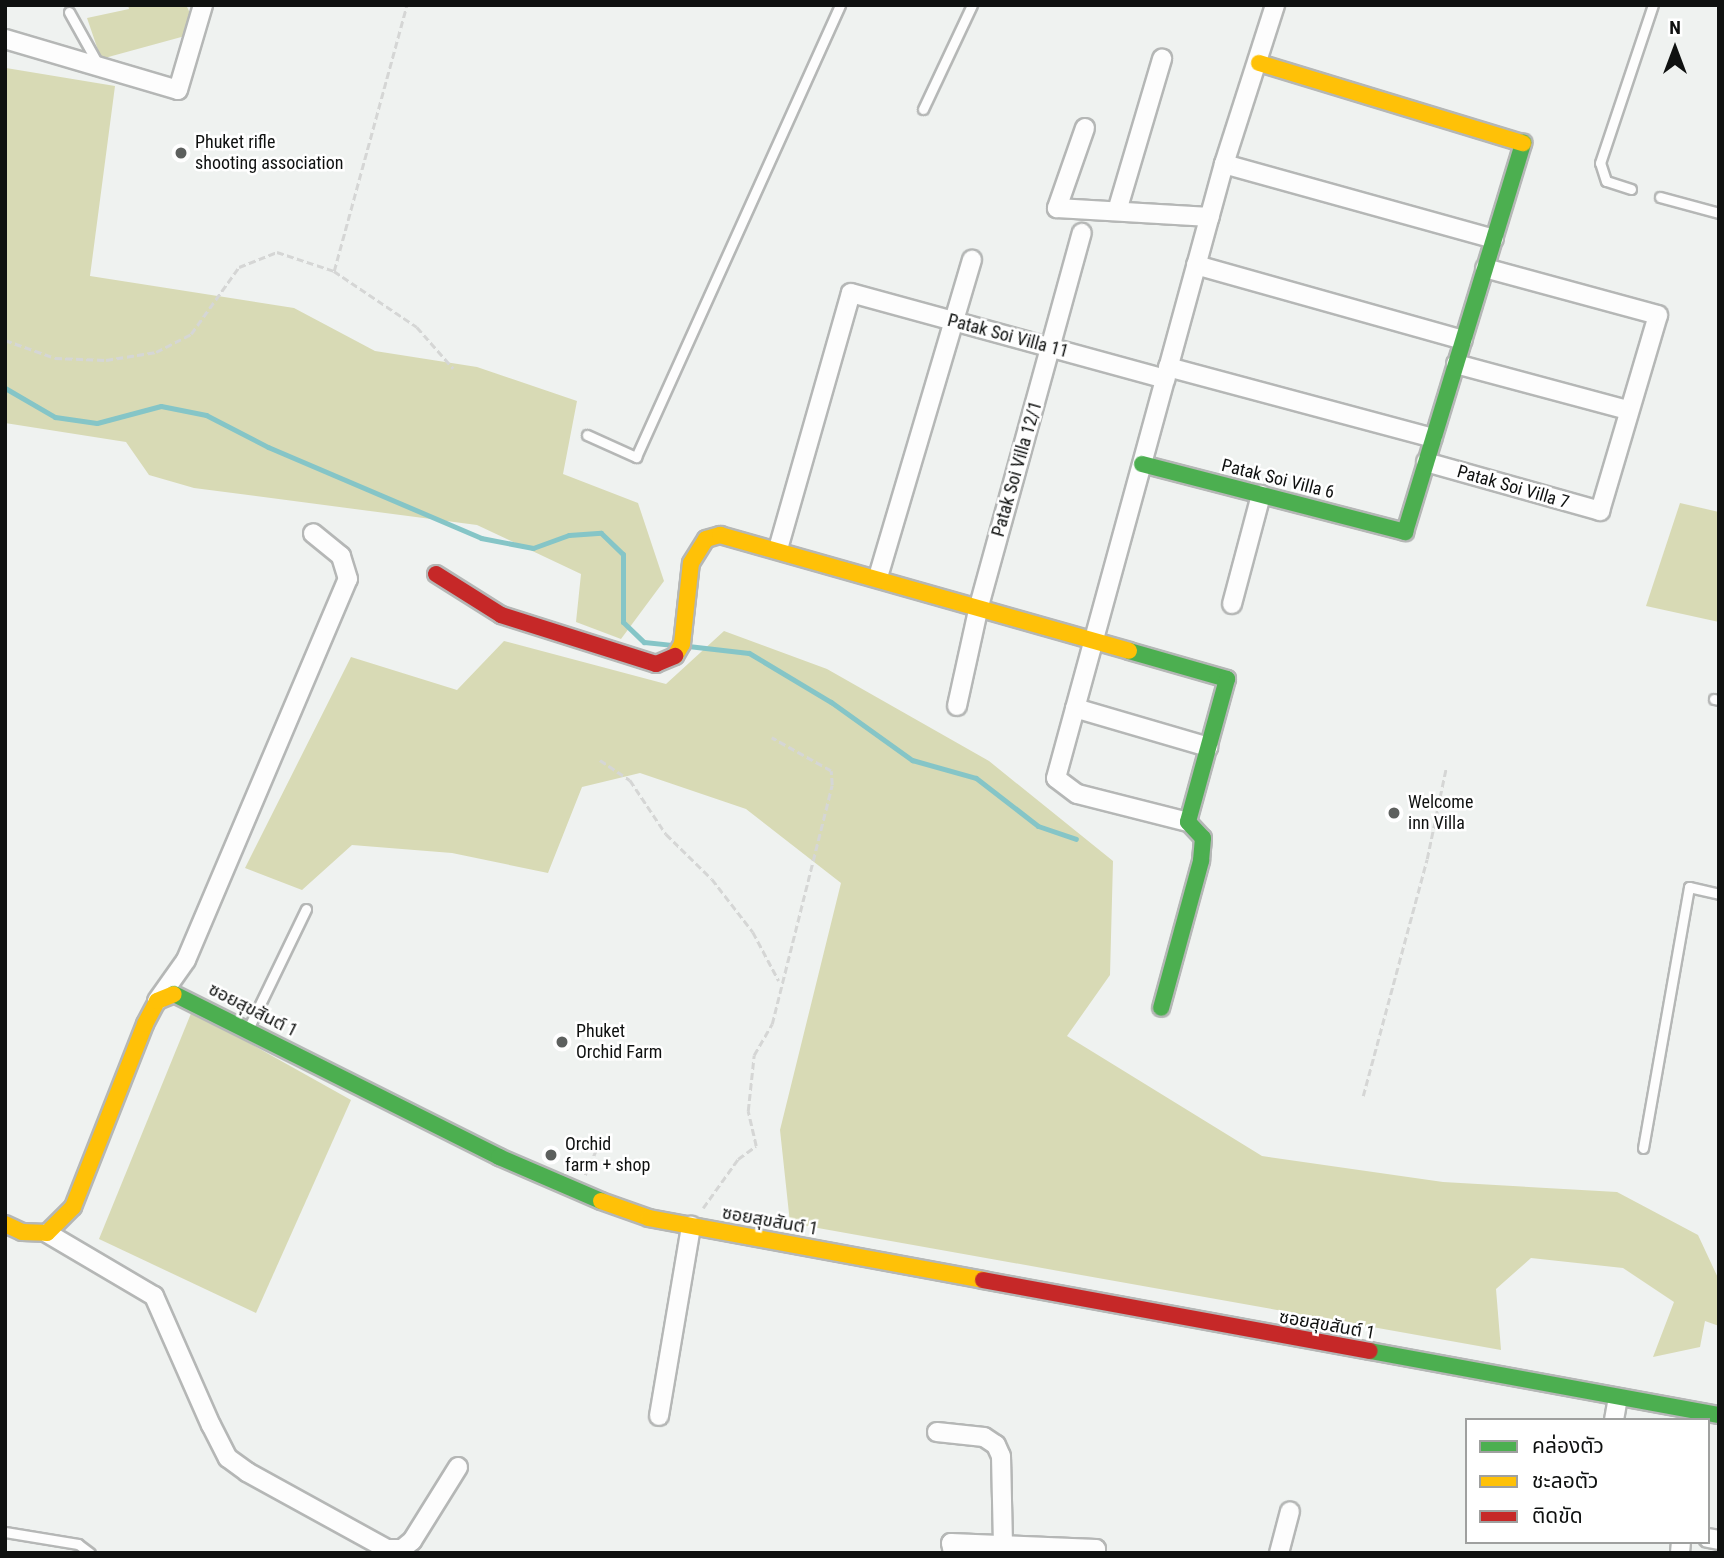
<!DOCTYPE html>
<html>
<head>
<meta charset="utf-8">
<style>
  body { margin:0 }
  #map { position:relative; width:1724px; height:1558px; overflow:hidden; background:#eff2f0; font-family:"Roboto Condensed","Noto Sans Thai",sans-serif }
  div>[style] { position:absolute }
  [style*='--x'] { left:calc(var(--x)*1px); top:calc(var(--y)*1px); width:calc(var(--w)*1px); rotate:calc(var(--a)*1deg) }
  .green>* { inset:0; background:#d8dab5 }
  .stream>* { height:5px; margin:-2.5px; padding:0 2.5px; transform-origin:2.5px; border-radius:2.5px; background:#85c5c7 }
  .path>* { height:2.5px; margin-top:-1.25px; transform-origin:0; background:repeating-linear-gradient(90deg,#d5d6d5 0 7px,transparent 0 10.5px) }
  .roads { filter:drop-shadow(2px 0 #b5b7b6) drop-shadow(-2px 0 #b5b7b6) drop-shadow(0 2px #b5b7b6) drop-shadow(0 -2px #b5b7b6) }
  .lane>* { height:9px; margin:-4.5px; padding:0 4.5px; transform-origin:4.5px; border-radius:4.5px; background:#fdfdfd }
  .street>* { height:18px; margin:-9px; padding:0 9px; transform-origin:9px; border-radius:9px; background:#fdfdfd }
  .fast>* { height:16px; margin:-8px; padding:0 8px; transform-origin:8px; border-radius:8px; background:#4caf50 }
  .slow>* { height:16px; margin:-8px; padding:0 8px; transform-origin:8px; border-radius:8px; background:#ffc107 }
  .jam>* { height:16px; margin:-8px; padding:0 8px; transform-origin:8px; border-radius:8px; background:#c62828 }
  .dots>* { width:19px; height:19px; translate:-50% -50%; box-sizing:border-box; border:4px solid #fff; border-radius:50% }
  span { translate:-50% -50%; white-space:nowrap; text-align:center; line-height:1.15; -webkit-text-stroke:5px #fff; paint-order:stroke }
  .poi-label { font-size:18px; color:#0f1110 }
  .left { translate:0 -50%; text-align:left }
  .street-label { font-size:18px; color:#0f1110 }
  .frame { position:absolute; inset:0; border:7px solid #0f1110; pointer-events:none }
  .legend { position:absolute; left:1465px; top:1418px; width:245px; height:126px; box-sizing:border-box; background:#fff; border:2px solid #9fa09f; margin:0; padding:9px 12px; list-style:none; font-size:21px; color:#0f1110 }
  .legend li { display:flex; align-items:center; gap:14px; height:35px }
  .legend b { width:35px; border:2px solid #9fa09f }
  .north { position:absolute; left:1640px; top:14px; width:70px; height:70px; -webkit-text-stroke:5px #fff; paint-order:stroke; rotate:0deg; font-size:19px; font-weight:700; line-height:28px; text-align:center; color:#0f1110 }
  .north::after { content:''; display:block; margin:auto; width:24px; height:32px; background:#0f1110; clip-path:polygon(50% 0,100% 100%,50% 72%,0 100%) }
</style>
</head>
<body>
<div id="map">
  <div class="green">
    <i style="clip-path:polygon(128px 5px,186px 5px,190px 13px,185px 36px,101px 59px,87px 18px,129px 9px)"></i>
    <i style="clip-path:polygon(6px 68px,115px 86px,90px 276px,294px 308px,375px 351px,477px 367px,577px 401px,563px 474px,638px 503px,664px 581px,621px 639px,576px 622px,581px 574px,477px 525px,194px 488px,149px 475px,126px 442px,5px 423px)"></i>
    <i style="clip-path:polygon(1680px 503px,1719px 512px,1719px 622px,1646px 606px)"></i>
    <i style="clip-path:polygon(724px 631px,827px 669px,989px 761px,1113px 861px,1110px 975px,1067px 1036px,1262px 1156px,1443px 1182px,1617px 1192px,1698px 1235px,1719px 1280px,1719px 1326px,1705px 1321px,1700px 1347px,1653px 1357px,1674px 1302px,1623px 1268px,1531px 1258px,1496px 1289px,1501px 1350px,790px 1223px,780px 1130px,841px 883px,746px 809px,640px 773px,582px 787px,548px 873px,452px 853px,352px 845px,302px 890px,245px 868px,351px 657px,457px 690px,504px 641px,666px 684px)"></i>
    <i style="clip-path:polygon(192px 1011px,351px 1100px,256px 1313px,99px 1239px)"></i>
  </div>
  <div class="stream">
    <i style="--x:5;--y:388;--w:58;--a:30.1"></i>
    <i style="--x:55;--y:417;--w:42;--a:8.1"></i>
    <i style="--x:97;--y:423;--w:66;--a:-14.9"></i>
    <i style="--x:161;--y:406;--w:46;--a:11.3"></i>
    <i style="--x:206;--y:415;--w:70;--a:27.3"></i>
    <i style="--x:268;--y:447;--w:232;--a:23.1"></i>
    <i style="--x:481;--y:538;--w:53;--a:10.9"></i>
    <i style="--x:533;--y:548;--w:38;--a:-20"></i>
    <i style="--x:569;--y:535;--w:32;--a:-4"></i>
    <i style="--x:601;--y:533;--w:30;--a:44"></i>
    <i style="--x:623;--y:554;--w:68;--a:90"></i>
    <i style="--x:623;--y:622;--w:29;--a:44"></i>
    <i style="--x:644;--y:642;--w:30;--a:6"></i>
    <i style="--x:688;--y:646;--w:61;--a:6.5"></i>
    <i style="--x:749;--y:653;--w:96;--a:30.9"></i>
    <i style="--x:831;--y:702;--w:100;--a:35.6"></i>
    <i style="--x:912;--y:760;--w:66;--a:15.7"></i>
    <i style="--x:976;--y:778;--w:78;--a:37.7"></i>
    <i style="--x:1038;--y:826;--w:40;--a:18.9"></i>
  </div>
  <div class="path">
    <i style="--x:334;--y:271;--w:276;--a:-74.7"></i>
    <i style="--x:5;--y:340;--w:53;--a:19.8"></i>
    <i style="--x:55;--y:358;--w:51;--a:2.2"></i>
    <i style="--x:106;--y:360;--w:51;--a:-9.1"></i>
    <i style="--x:156;--y:352;--w:39;--a:-27"></i>
    <i style="--x:191;--y:334;--w:82;--a:-54.4"></i>
    <i style="--x:239;--y:267;--w:41;--a:-21.5"></i>
    <i style="--x:277;--y:252;--w:60;--a:18.4"></i>
    <i style="--x:334;--y:271;--w:100;--a:34"></i>
    <i style="--x:417;--y:327;--w:55;--a:48.7"></i>
    <i style="--x:600;--y:760;--w:36;--a:34"></i>
    <i style="--x:630;--y:780;--w:65;--a:56.3"></i>
    <i style="--x:666;--y:834;--w:64;--a:44.4"></i>
    <i style="--x:712;--y:879;--w:67;--a:52.3"></i>
    <i style="--x:753;--y:932;--w:55;--a:62"></i>
    <i style="--x:1363;--y:1096;--w:245;--a:-74.9"></i>
    <i style="--x:1427;--y:859;--w:93;--a:-78.2"></i>
    <i style="--x:585;--y:1175;--w:27;--a:-66"></i>
    <i style="--x:703;--y:1208;--w:60;--a:-54.5"></i>
    <i style="--x:738;--y:1159;--w:22;--a:-36"></i>
    <i style="--x:756;--y:1146;--w:36;--a:-103"></i>
    <i style="--x:748;--y:1111;--w:56;--a:-83.9"></i>
    <i style="--x:754;--y:1055;--w:36;--a:-60"></i>
    <i style="--x:772;--y:1024;--w:246;--a:-75.9"></i>
    <i style="--x:832;--y:785;--w:14;--a:-94"></i>
    <i style="--x:831;--y:771;--w:68;--a:-150.8"></i>
  </div>
  <div class="roads">
    <div class="lane">
      <i style="--x:69;--y:12;--w:60;--a:60.9"></i>
      <i style="--x:923;--y:109;--w:115;--a:-64.8"></i>
      <i style="--x:1631;--y:189;--w:26;--a:-162"></i>
      <i style="--x:1606;--y:181;--w:19;--a:-108"></i>
      <i style="--x:1600;--y:163;--w:167;--a:-71.5"></i>
      <i style="--x:1660;--y:197;--w:61;--a:15.2"></i>
      <i style="--x:587;--y:435;--w:54;--a:24.2"></i>
      <i style="--x:636;--y:457;--w:496;--a:-65.7"></i>
      <i style="--x:1714;--y:699;--w:5;--a:11"></i>
      <i style="--x:249;--y:1027;--w:131;--a:-64.2"></i>
      <i style="--x:1643;--y:1148;--w:265;--a:-80"></i>
      <i style="--x:1689;--y:887;--w:31;--a:13"></i>
      <i style="--x:5;--y:1532;--w:74;--a:9.3"></i>
      <i style="--x:78;--y:1544;--w:15;--a:37"></i>
    </div>
    <div class="street">
      <i style="--x:5;--y:39;--w:180;--a:16.4"></i>
      <i style="--x:178;--y:90;--w:89;--a:-73.6"></i>
      <i style="--x:1085;--y:128;--w:85;--a:109.3"></i>
      <i style="--x:1057;--y:208;--w:153;--a:3.4"></i>
      <i style="--x:1224;--y:164;--w:280;--a:15.5"></i>
      <i style="--x:1117;--y:211;--w:159;--a:-73.5"></i>
      <i style="--x:1196;--y:265;--w:277;--a:15.7"></i>
      <i style="--x:1456;--y:364;--w:178;--a:15"></i>
      <i style="--x:1168;--y:367;--w:274;--a:15"></i>
      <i style="--x:1426;--y:462;--w:181;--a:15.7"></i>
      <i style="--x:1600;--y:511;--w:204;--a:-73.5"></i>
      <i style="--x:1658;--y:315;--w:179;--a:-164.8"></i>
      <i style="--x:778;--y:549;--w:266;--a:-74.1"></i>
      <i style="--x:851;--y:293;--w:326;--a:15.3"></i>
      <i style="--x:878;--y:577;--w:331;--a:-73.5"></i>
      <i style="--x:1232;--y:604;--w:113;--a:-75.1"></i>
      <i style="--x:957;--y:706;--w:102;--a:-77.6"></i>
      <i style="--x:979;--y:606;--w:387;--a:-74.6"></i>
      <i style="--x:1075;--y:708;--w:139;--a:16.3"></i>
      <i style="--x:1188;--y:822;--w:114;--a:-165.8"></i>
      <i style="--x:1077;--y:794;--w:26;--a:-143"></i>
      <i style="--x:1056;--y:778;--w:637;--a:-74.7"></i>
      <i style="--x:1224;--y:164;--w:167;--a:-72.2"></i>
      <i style="--x:157;--y:1001;--w:50;--a:-54.7"></i>
      <i style="--x:186;--y:960;--w:414;--a:-67"></i>
      <i style="--x:348;--y:579;--w:24;--a:-107"></i>
      <i style="--x:341;--y:556;--w:36;--a:-141"></i>
      <i style="--x:47;--y:1233;--w:124;--a:30.5"></i>
      <i style="--x:154;--y:1296;--w:141;--a:66.2"></i>
      <i style="--x:211;--y:1425;--w:37;--a:63"></i>
      <i style="--x:228;--y:1458;--w:24;--a:36"></i>
      <i style="--x:247;--y:1472;--w:160;--a:28.8"></i>
      <i style="--x:387;--y:1549;--w:15;--a:0"></i>
      <i style="--x:402;--y:1549;--w:13;--a:-39"></i>
      <i style="--x:412;--y:1541;--w:87;--a:-58.1"></i>
      <i style="--x:659;--y:1416;--w:193;--a:-80.4"></i>
      <i style="--x:1614;--y:1420;--w:22;--a:-80"></i>
      <i style="--x:937;--y:1432;--w:47;--a:6.1"></i>
      <i style="--x:984;--y:1437;--w:14;--a:34"></i>
      <i style="--x:996;--y:1445;--w:12;--a:66"></i>
      <i style="--x:1001;--y:1456;--w:88;--a:88.7"></i>
      <i style="--x:1708;--y:1538;--w:11;--a:10"></i>
      <i style="--x:953;--y:1553;--w:10;--a:-101"></i>
      <i style="--x:951;--y:1543;--w:145;--a:2.4"></i>
      <i style="--x:1096;--y:1549;--w:4;--a:90"></i>
      <i style="--x:1279;--y:1553;--w:43;--a:-75.3"></i>
      <i style="--x:1680;--y:1553;--w:11;--a:-85"></i>
    </div>
    <div class="fast">
      <i style="--x:1142;--y:464;--w:272;--a:14.5"></i>
      <i style="--x:1405;--y:532;--w:407;--a:-73.1"></i>
      <i style="--x:1129;--y:651;--w:102;--a:15.9"></i>
      <i style="--x:1227;--y:679;--w:148;--a:105.3"></i>
      <i style="--x:1188;--y:822;--w:22;--a:47"></i>
      <i style="--x:1203;--y:838;--w:23;--a:95"></i>
      <i style="--x:1201;--y:861;--w:152;--a:105.2"></i>
      <i style="--x:174;--y:994;--w:364;--a:26.6"></i>
      <i style="--x:499;--y:1157;--w:111;--a:23.3"></i>
      <i style="--x:1370;--y:1351;--w:355;--a:10.4"></i>
    </div>
    <div class="slow">
      <i style="--x:1259;--y:63;--w:276;--a:16.9"></i>
      <i style="--x:675;--y:656;--w:14;--a:-60"></i>
      <i style="--x:682;--y:644;--w:81;--a:-83.7"></i>
      <i style="--x:691;--y:563;--w:28;--a:-58"></i>
      <i style="--x:706;--y:539;--w:15;--a:-16"></i>
      <i style="--x:720;--y:535;--w:425;--a:15.8"></i>
      <i style="--x:601;--y:1201;--w:51;--a:19.5"></i>
      <i style="--x:649;--y:1218;--w:340;--a:10.5"></i>
      <i style="--x:5;--y:1224;--w:19;--a:25"></i>
      <i style="--x:22;--y:1232;--w:25;--a:2"></i>
      <i style="--x:47;--y:1233;--w:37;--a:-45"></i>
      <i style="--x:73;--y:1207;--w:197;--a:-68.5"></i>
      <i style="--x:145;--y:1024;--w:26;--a:-62"></i>
      <i style="--x:157;--y:1001;--w:18;--a:-22"></i>
    </div>
    <div class="jam">
      <i style="--x:436;--y:574;--w:77;--a:32.2"></i>
      <i style="--x:501;--y:615;--w:163;--a:17.5"></i>
      <i style="--x:656;--y:664;--w:21;--a:-23"></i>
      <i style="--x:983;--y:1280;--w:393;--a:10.4"></i>
    </div>
  </div>
  <div class="dots">
    <i style="left:181px;top:153px;background:#5d605e"></i>
    <i style="left:1394px;top:813px;background:#5d605e"></i>
    <i style="left:562px;top:1042px;background:#5d605e"></i>
    <i style="left:551px;top:1155px;background:#5d605e"></i>
  </div>
  <div class="poi-label">
    <span class="left" style="left:195px;top:153px">Phuket rifle<br>shooting association</span>
    <span class="left" style="left:1408px;top:813px">Welcome<br>inn Villa</span>
    <span class="left" style="left:576px;top:1042px">Phuket<br>Orchid Farm</span>
    <span class="left" style="left:565px;top:1155px">Orchid<br>farm + shop</span>
  </div>
  <div class="street-label">
    <span style="left:1008px;top:336px;rotate:15deg">Patak Soi Villa 11</span>
    <span style="left:1017px;top:469px;rotate:-74deg">Patak Soi Villa 12/1</span>
    <span style="left:1278px;top:479px;rotate:14deg">Patak Soi Villa 6</span>
    <span style="left:1513px;top:487px;rotate:16deg">Patak Soi Villa 7</span>
    <span style="left:253px;top:1010px;rotate:27deg">ซอยสุขสันต์ 1</span>
    <span style="left:770px;top:1221px;rotate:10deg">ซอยสุขสันต์ 1</span>
    <span style="left:1327px;top:1325px;rotate:10deg">ซอยสุขสันต์ 1</span>
  </div>
  <div class="frame"></div>
  <ul class="legend">
  <li><b style="height:9px;background:#4caf50"></b>คล่องตัว</li>
  <li><b style="height:9px;background:#ffc107"></b>ชะลอตัว</li>
  <li><b style="height:9px;background:#c62828"></b>ติดขัด</li>
  </ul>
  <div class="north">N</div>
</div>
</body>
</html>
